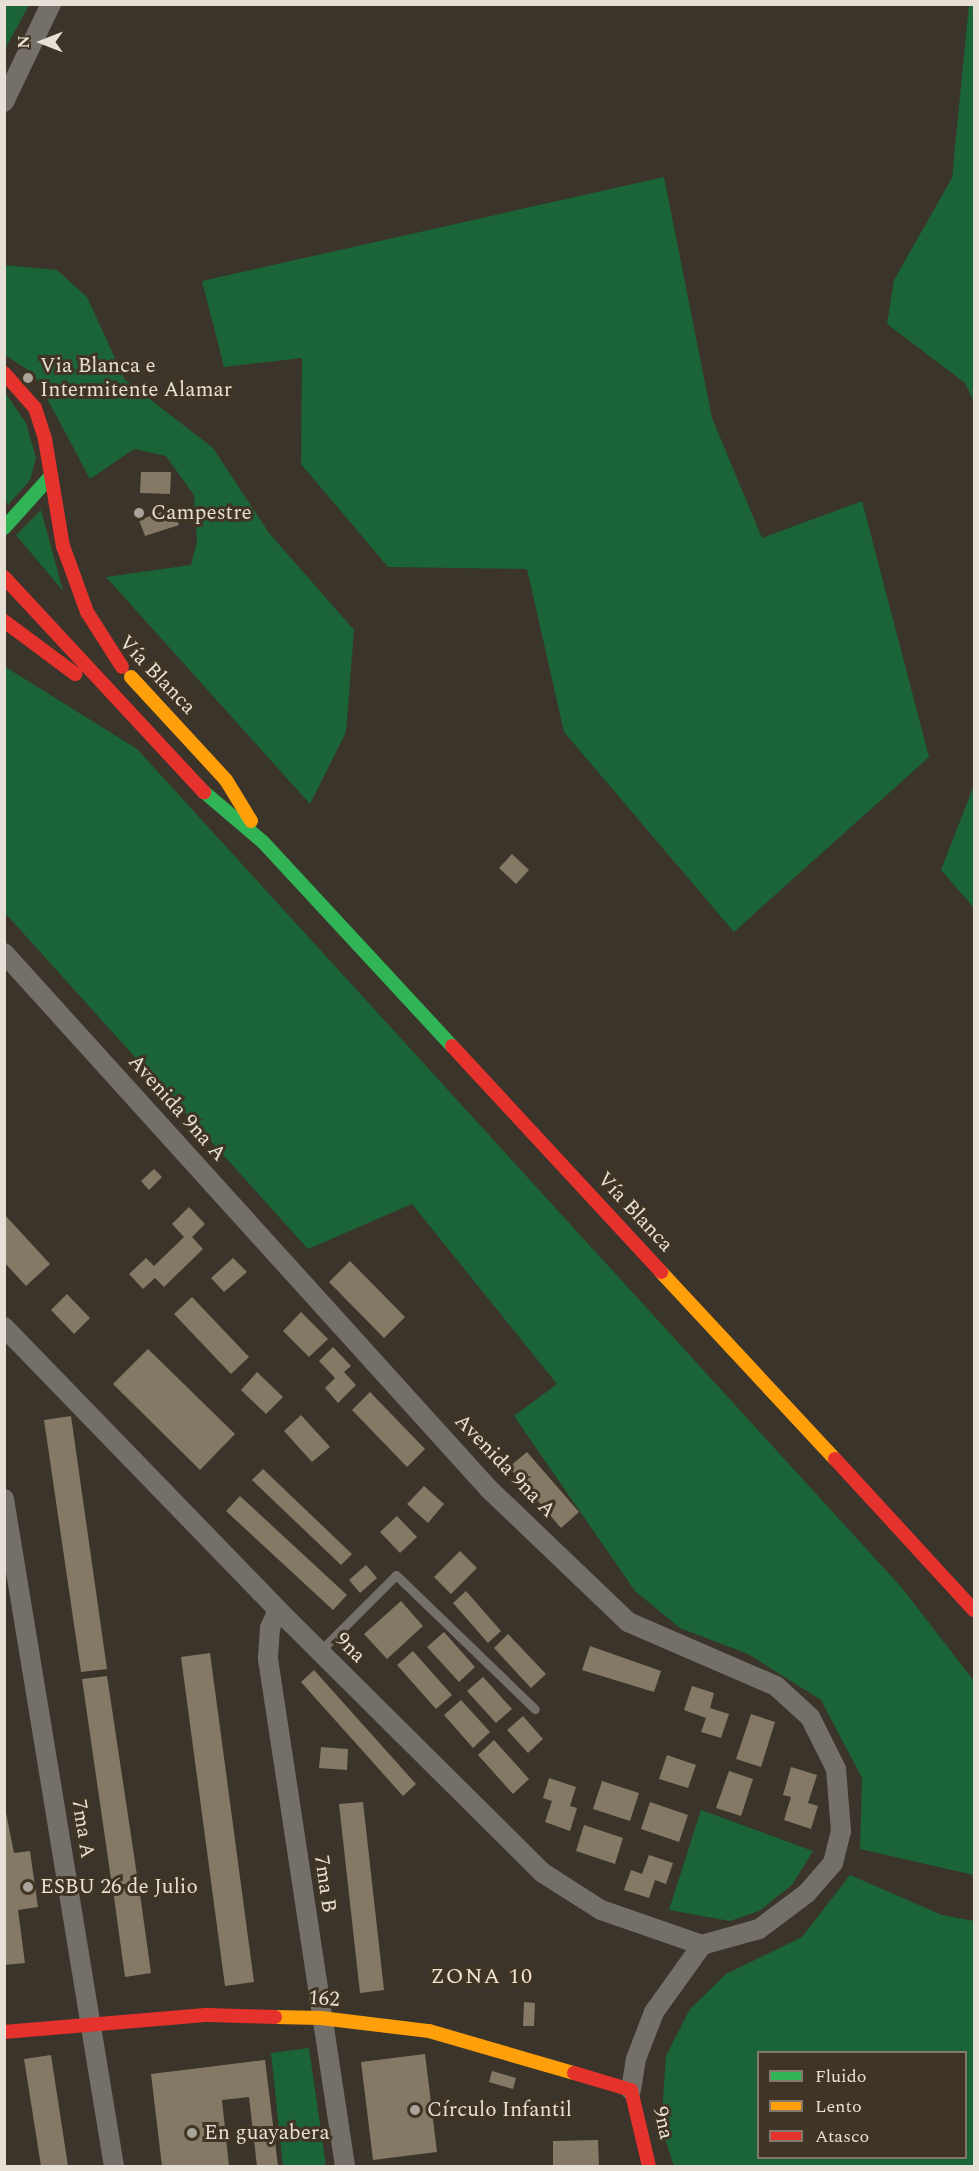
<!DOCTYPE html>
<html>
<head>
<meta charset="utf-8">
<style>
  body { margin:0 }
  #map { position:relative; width:979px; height:2171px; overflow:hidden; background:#3a342b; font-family:Spectral,serif }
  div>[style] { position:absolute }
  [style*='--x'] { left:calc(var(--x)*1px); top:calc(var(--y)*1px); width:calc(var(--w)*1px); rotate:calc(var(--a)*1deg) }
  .green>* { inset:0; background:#1a6437 }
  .building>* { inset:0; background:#847965 }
  .lane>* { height:9px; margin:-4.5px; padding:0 4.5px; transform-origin:4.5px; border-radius:4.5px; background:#747069 }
  .street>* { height:20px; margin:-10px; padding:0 10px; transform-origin:10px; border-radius:10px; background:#747069 }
  .fast>* { height:14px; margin:-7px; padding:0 7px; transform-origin:7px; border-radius:7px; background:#30b455 }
  .slow>* { height:14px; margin:-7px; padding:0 7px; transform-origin:7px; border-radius:7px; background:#ff9f0a }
  .jam>* { height:14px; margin:-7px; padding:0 7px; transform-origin:7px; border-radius:7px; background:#e5322d }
  .dots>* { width:16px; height:16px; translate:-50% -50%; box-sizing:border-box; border:3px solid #403525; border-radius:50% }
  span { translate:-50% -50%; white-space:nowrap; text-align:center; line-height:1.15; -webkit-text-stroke:6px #403525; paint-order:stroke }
  .poi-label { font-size:21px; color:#e7e0d6 }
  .left { translate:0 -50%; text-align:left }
  .street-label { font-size:21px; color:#e7e0d6 }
  .neighbourhood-label { font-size:22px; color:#f0e3cf; letter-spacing:1.5px }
  .frame { position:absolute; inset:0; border:6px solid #e7e0d6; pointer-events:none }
  .legend { position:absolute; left:757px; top:2051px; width:210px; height:108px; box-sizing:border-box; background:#403525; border:2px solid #83796c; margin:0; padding:8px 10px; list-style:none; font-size:18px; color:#e7e0d6 }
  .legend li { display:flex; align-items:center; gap:12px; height:30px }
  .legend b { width:30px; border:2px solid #83796c }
  .north { position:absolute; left:12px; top:12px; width:60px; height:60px; -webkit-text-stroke:4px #403525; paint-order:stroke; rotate:270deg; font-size:16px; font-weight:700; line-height:24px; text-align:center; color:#e7e0d6 }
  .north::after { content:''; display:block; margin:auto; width:21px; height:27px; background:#e7e0d6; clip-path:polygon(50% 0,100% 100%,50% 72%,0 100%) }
</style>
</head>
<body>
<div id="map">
  <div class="green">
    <i style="clip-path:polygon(5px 4px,29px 5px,5px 49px,4px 5px)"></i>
    <i style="clip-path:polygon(969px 4px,974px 5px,974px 402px,965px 383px,887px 324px,894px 280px,952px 178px)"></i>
    <i style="clip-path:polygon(664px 177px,712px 418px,762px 538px,862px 501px,929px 757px,734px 932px,564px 732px,527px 569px,388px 567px,301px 464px,302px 358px,224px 367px,202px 281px)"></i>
    <i style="clip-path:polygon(4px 265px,57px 270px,87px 297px,125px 380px,213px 448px,269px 533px,354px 630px,346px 732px,310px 804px,106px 577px,191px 565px,197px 541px,194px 495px,166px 456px,134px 449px,90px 479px,34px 374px,5px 355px)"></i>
    <i style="clip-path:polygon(4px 391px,26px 423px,36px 458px,30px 480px,8px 505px,4px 495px)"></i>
    <i style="clip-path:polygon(41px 510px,63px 591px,16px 535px)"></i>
    <i style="clip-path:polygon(4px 666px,137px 749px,902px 1588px,974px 1681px,974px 1875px,860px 1849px,862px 1778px,821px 1700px,748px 1654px,680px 1628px,635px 1591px,514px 1416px,557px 1384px,412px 1204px,308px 1249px,5px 913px)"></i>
    <i style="clip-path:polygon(974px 785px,974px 908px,941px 870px)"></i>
    <i style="clip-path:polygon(701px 1810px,813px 1851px,792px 1885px,759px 1911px,730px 1921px,669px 1910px)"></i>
    <i style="clip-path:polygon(evenodd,850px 1875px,942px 1915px,974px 1921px,974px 2166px,674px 2166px,661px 2127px,666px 2056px,690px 2009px,726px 1974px,802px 1937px,850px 1875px,758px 2052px,966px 2052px,966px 2158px,758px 2158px,758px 2052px)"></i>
    <i style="clip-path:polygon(309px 2048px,326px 2166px,283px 2166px,271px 2053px)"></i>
  </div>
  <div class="building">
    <i style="clip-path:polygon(141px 472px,171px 472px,170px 494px,140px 493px)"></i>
    <i style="clip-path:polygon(173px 508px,179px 525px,145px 536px,139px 520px)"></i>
    <i style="clip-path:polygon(512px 854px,529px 870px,516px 884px,499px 868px)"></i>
    <i style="clip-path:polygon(154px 1169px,162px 1177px,149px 1190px,141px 1181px)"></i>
    <i style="clip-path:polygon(189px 1207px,205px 1224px,192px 1237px,203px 1249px,164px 1287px,155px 1278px,143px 1289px,129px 1274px,146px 1258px,154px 1266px,184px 1237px,172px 1224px)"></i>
    <i style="clip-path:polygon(4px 1214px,50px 1264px,26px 1286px,4px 1262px)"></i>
    <i style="clip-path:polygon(233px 1258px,247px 1272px,224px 1292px,211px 1278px)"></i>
    <i style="clip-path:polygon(350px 1261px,405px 1317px,384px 1338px,329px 1282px)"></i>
    <i style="clip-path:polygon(67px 1294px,90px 1318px,74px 1334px,51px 1310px)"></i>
    <i style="clip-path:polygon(192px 1297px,249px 1357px,231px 1374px,174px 1314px)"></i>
    <i style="clip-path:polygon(301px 1312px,328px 1339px,309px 1357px,283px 1331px)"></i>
    <i style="clip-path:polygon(333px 1347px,351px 1366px,344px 1372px,356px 1385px,338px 1403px,325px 1388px,335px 1378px,319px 1361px)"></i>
    <i style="clip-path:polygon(148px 1349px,235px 1434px,200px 1470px,113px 1384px)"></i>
    <i style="clip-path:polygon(257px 1372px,283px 1397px,266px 1414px,241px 1390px)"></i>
    <i style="clip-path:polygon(370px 1392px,425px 1449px,407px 1467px,352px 1410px)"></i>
    <i style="clip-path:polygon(301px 1415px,330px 1447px,312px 1462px,284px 1431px)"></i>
    <i style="clip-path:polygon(71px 1416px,107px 1669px,81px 1672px,44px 1420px)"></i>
    <i style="clip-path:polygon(527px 1452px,579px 1512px,561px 1528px,509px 1467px)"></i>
    <i style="clip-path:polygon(263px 1469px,352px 1554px,341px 1565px,252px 1480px)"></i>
    <i style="clip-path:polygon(424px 1486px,444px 1504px,428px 1523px,407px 1504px)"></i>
    <i style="clip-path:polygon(240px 1496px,347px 1595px,333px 1610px,226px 1511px)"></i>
    <i style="clip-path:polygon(397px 1516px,417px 1537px,400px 1553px,380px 1532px)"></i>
    <i style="clip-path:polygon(460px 1551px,477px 1568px,451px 1594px,434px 1577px)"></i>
    <i style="clip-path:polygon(366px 1565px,377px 1578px,360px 1593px,349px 1580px)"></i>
    <i style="clip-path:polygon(466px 1591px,501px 1631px,488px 1643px,453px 1603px)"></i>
    <i style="clip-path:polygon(401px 1601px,423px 1626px,387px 1659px,364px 1634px)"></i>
    <i style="clip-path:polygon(444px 1632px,475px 1667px,459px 1682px,427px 1647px)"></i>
    <i style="clip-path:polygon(508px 1634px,546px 1674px,531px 1688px,494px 1648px)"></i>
    <i style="clip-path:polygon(590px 1646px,661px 1671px,654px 1692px,582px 1670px)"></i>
    <i style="clip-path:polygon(413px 1651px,452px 1695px,436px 1709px,397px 1665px)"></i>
    <i style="clip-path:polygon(210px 1653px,254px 1982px,225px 1986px,181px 1657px)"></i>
    <i style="clip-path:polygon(314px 1670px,416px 1784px,403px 1796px,301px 1682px)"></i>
    <i style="clip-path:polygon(107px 1676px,138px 1882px,112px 1886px,82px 1679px)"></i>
    <i style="clip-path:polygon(483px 1677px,512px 1709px,496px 1723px,467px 1691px)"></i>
    <i style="clip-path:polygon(692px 1686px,714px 1693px,710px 1708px,729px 1714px,721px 1738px,701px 1732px,706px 1718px,684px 1710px)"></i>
    <i style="clip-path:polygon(461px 1700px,490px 1732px,473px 1748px,444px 1715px)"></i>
    <i style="clip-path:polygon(751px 1714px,775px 1722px,761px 1767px,736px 1759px)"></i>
    <i style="clip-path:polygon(523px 1716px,543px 1739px,528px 1753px,507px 1730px)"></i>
    <i style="clip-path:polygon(494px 1740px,529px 1779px,513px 1794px,478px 1755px)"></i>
    <i style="clip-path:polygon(321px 1747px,348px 1749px,347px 1770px,319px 1768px)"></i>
    <i style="clip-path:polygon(667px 1755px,696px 1765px,688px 1788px,659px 1779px)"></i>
    <i style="clip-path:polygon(791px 1767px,817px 1775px,808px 1803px,818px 1806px,811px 1829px,784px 1820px,791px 1797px,783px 1795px)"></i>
    <i style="clip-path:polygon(729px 1771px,753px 1779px,741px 1816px,716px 1808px)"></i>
    <i style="clip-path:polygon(549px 1778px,576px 1787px,570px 1806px,577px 1808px,570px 1831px,545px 1822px,552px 1801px,543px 1798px)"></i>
    <i style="clip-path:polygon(602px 1781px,639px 1793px,630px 1821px,593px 1809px)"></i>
    <i style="clip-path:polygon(363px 1802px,384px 1990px,360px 1993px,339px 1804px)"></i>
    <i style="clip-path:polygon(650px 1802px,688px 1815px,679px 1842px,641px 1829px)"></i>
    <i style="clip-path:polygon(4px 1803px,14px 1853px,30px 1851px,38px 1907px,18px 1910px,25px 1963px,4px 1965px)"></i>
    <i style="clip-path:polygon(584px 1825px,623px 1838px,615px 1864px,576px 1851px)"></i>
    <i style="clip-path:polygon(649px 1855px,673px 1863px,666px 1884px,655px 1880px,649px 1898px,624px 1890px,631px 1870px,642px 1874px)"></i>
    <i style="clip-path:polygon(139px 1887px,151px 1973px,125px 1977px,113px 1890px)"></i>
    <i style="clip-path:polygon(524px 2002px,535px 2003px,534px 2026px,523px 2026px)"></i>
    <i style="clip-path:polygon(425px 2054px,437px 2152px,373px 2160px,361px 2062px)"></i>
    <i style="clip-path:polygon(51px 2055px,68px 2166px,41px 2166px,24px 2059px)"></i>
    <i style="clip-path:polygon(265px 2060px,278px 2166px,257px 2166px,249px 2097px,222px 2100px,229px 2166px,162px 2166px,151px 2074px)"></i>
    <i style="clip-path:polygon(492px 2071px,516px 2078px,513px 2089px,489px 2082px)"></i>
    <i style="clip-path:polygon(598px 2140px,599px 2166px,553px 2166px,553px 2141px)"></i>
  </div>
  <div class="lane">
    <i style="--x:320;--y:1651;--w:107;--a:-45"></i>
    <i style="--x:396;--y:1575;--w:193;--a:44"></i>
  </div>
  <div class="street">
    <i style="--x:4;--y:102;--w:109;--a:-64.4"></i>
    <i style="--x:4;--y:953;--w:723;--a:47.86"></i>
    <i style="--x:489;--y:1489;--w:192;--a:43.7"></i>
    <i style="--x:628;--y:1622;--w:161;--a:23.4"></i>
    <i style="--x:776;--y:1686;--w:46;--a:42.4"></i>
    <i style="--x:810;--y:1717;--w:58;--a:63.4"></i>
    <i style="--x:836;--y:1769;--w:62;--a:85.4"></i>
    <i style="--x:841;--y:1831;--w:33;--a:104"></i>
    <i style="--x:833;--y:1863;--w:40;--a:131"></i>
    <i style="--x:807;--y:1893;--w:60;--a:143.1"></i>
    <i style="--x:759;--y:1929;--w:59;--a:164.3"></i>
    <i style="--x:4;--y:1327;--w:394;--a:45.9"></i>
    <i style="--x:278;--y:1610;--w:373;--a:44.8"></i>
    <i style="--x:543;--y:1873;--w:69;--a:32.5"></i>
    <i style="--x:601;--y:1910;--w:107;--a:19.1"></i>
    <i style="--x:4;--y:1499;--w:676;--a:80.64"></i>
    <i style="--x:278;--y:1610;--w:20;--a:114"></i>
    <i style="--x:270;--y:1628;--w:31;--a:94"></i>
    <i style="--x:268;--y:1659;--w:513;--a:81.36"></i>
    <i style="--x:631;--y:2090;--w:31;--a:-81"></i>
    <i style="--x:636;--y:2059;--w:50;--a:-69"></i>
    <i style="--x:654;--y:2012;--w:82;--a:-54.4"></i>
  </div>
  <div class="fast">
    <i style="--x:4;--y:528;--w:70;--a:-47.9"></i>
    <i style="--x:204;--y:792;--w:77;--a:40.3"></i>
    <i style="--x:263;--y:842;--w:278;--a:47.2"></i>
  </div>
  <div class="slow">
    <i style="--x:131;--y:677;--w:140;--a:47.3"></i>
    <i style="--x:226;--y:780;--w:48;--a:58.6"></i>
    <i style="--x:661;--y:1272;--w:255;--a:47.1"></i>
    <i style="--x:275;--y:2017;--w:46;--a:1.2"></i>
    <i style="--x:321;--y:2018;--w:109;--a:6.9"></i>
    <i style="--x:429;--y:2031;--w:151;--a:16.2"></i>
  </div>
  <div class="jam">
    <i style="--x:4;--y:373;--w:47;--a:48.5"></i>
    <i style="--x:35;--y:408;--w:33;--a:72"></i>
    <i style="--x:45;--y:439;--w:109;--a:80.5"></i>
    <i style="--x:63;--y:546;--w:70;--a:70"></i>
    <i style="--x:87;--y:612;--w:65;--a:57.5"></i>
    <i style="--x:4;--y:577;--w:294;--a:47.1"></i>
    <i style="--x:4;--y:621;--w:89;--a:36.7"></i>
    <i style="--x:452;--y:1046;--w:308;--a:47.2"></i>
    <i style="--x:835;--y:1459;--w:205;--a:47.4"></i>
    <i style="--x:4;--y:2032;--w:205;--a:-4.8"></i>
    <i style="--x:208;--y:2015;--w:67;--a:1.7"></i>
    <i style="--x:574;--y:2073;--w:59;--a:16.6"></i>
    <i style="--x:631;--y:2090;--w:78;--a:76.7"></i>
  </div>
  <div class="dots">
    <i style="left:28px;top:378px;background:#aaa49a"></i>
    <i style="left:139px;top:513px;background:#aaa49a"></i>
    <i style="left:28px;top:1887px;background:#aaa49a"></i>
    <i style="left:415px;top:2110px;background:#aaa49a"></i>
    <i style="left:192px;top:2133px;background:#aaa49a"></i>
  </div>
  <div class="poi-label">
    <span class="left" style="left:40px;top:378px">Via Blanca e<br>Intermitente Alamar</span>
    <span class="left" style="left:151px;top:513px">Campestre</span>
    <span class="left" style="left:40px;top:1887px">ESBU 26 de Julio</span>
    <span class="left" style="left:427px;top:2110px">Círculo Infantil</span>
    <span class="left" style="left:204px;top:2133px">En guayabera</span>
  </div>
  <div class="street-label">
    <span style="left:157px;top:675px;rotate:46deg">Vía Blanca</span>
    <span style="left:177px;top:1108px;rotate:48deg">Avenida 9na A</span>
    <span style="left:635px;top:1212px;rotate:47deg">Vía Blanca</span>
    <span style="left:505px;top:1466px;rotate:46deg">Avenida 9na A</span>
    <span style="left:350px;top:1648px;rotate:45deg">9na</span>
    <span style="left:83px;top:1829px;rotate:81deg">7ma A</span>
    <span style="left:325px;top:1884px;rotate:82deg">7ma B</span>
    <span style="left:324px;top:1999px;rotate:4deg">162</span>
    <span style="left:663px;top:2123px;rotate:77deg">9na</span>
  </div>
  <div class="neighbourhood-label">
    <span style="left:482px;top:1977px">ZONA 10</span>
  </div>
  <div class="frame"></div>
  <ul class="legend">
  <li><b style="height:8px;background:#30b455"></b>Fluido</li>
  <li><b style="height:8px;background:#ff9f0a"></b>Lento</li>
  <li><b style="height:8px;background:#e5322d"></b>Atasco</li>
  </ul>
  <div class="north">N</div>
</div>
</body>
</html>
